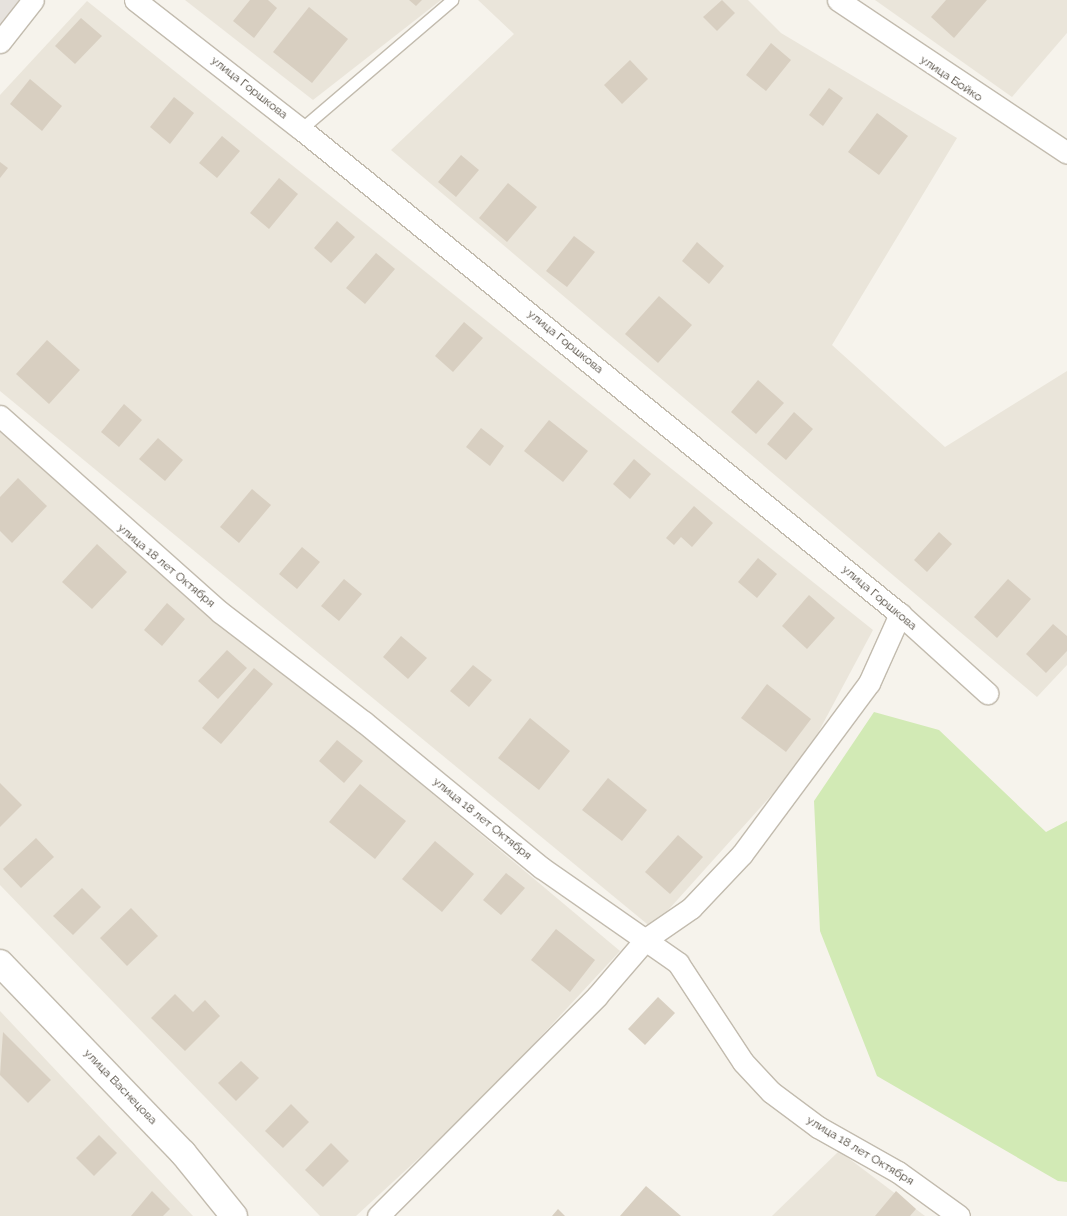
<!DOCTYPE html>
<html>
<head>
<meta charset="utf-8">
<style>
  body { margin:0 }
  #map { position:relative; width:1067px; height:1216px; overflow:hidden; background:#f6f3ec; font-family:Raleway,sans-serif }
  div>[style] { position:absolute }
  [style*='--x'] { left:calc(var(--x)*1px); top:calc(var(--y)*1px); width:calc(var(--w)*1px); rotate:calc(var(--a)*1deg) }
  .residential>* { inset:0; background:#eae5da }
  .industrial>* { inset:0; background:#e6e2dd }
  .green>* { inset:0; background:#d2eab5 }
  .building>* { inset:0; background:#d8cfc1 }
  .roads { filter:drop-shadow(1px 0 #c2bbae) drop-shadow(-1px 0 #c2bbae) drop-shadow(0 1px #c2bbae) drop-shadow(0 -1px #c2bbae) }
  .service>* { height:11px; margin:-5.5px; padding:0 5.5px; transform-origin:5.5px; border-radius:5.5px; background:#fff }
  .minor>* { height:21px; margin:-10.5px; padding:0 10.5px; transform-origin:10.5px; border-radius:10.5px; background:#fff }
  .tertiary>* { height:26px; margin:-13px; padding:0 13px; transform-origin:13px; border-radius:13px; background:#fff }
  span { translate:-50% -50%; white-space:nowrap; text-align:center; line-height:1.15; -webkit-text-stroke:5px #fff; paint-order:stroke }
  .street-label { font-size:12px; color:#4b4439 }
</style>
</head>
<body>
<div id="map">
  <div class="residential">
    <i style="clip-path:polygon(185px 0,441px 0,313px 100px)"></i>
    <i style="clip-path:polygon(478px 0,748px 0,781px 33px,957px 138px,832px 345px,945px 447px,1067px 371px,1067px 665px,1037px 697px,391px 150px,514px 34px)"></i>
    <i style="clip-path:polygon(875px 0,1067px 0,1067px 33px,1012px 97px)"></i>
    <i style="clip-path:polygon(87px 1px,873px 630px,804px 759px,652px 928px,0 391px,0 95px)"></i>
    <i style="clip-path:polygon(0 431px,620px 951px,481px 1101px,356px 1216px,320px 1216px,0 885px)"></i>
    <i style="clip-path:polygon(0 1011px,193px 1216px,0 1216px)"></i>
    <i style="clip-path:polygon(839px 1151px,925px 1216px,772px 1216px)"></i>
  </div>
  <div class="industrial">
    <i style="clip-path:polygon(0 0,19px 0,0 28px)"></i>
  </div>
  <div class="green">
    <i style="clip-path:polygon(874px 712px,939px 730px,1046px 832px,1067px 821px,1067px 1182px,1058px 1181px,877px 1076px,820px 931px,814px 801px)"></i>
  </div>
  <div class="building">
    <i style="clip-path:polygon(250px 0,268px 0,277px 8px,254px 38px,233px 21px)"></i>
    <i style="clip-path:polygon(409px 0,422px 0,416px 6px)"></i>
    <i style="clip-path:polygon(722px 0,735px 13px,717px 31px,703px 17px)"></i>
    <i style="clip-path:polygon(946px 0,987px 0,954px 38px,931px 17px)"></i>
    <i style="clip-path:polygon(309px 7px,348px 39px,312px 83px,273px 52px)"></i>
    <i style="clip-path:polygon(81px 18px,102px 36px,75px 64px,55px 46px)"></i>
    <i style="clip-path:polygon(771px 43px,791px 60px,766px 91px,746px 75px)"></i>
    <i style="clip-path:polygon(630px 60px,648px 79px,622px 104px,604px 85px)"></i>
    <i style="clip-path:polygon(30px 79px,62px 106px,42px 131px,10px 104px)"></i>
    <i style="clip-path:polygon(829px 88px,843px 98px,823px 126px,809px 115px)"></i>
    <i style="clip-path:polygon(174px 97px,194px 113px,170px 144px,150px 127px)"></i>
    <i style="clip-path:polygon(877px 113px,908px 136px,879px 175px,848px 152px)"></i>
    <i style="clip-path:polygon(222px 136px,240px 151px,217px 178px,199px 163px)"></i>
    <i style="clip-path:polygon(461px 155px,479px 170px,456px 197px,438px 182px)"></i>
    <i style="clip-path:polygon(0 162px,8px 168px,0 178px)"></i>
    <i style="clip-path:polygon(279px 178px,298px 194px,269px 229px,250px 213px)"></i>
    <i style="clip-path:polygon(508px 183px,537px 207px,507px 242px,479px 218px)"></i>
    <i style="clip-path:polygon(337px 221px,355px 237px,331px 263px,314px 248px)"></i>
    <i style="clip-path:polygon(574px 236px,595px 252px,567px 287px,546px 271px)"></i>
    <i style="clip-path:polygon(697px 242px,724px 266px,709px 284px,682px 261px)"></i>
    <i style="clip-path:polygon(376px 253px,395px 269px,365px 304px,346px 288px)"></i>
    <i style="clip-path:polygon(659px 296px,692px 325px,658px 363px,625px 334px)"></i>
    <i style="clip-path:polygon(464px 322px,483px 338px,453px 372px,435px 356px)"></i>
    <i style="clip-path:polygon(47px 340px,80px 370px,49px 404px,16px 374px)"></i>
    <i style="clip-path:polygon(758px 380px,784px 403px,756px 434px,731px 412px)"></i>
    <i style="clip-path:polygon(124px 404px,142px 420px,119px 447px,101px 432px)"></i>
    <i style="clip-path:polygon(794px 412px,813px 429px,786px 460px,767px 444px)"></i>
    <i style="clip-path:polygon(549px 420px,588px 451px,563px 482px,524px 451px)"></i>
    <i style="clip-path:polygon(481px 428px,504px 446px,490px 466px,466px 447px)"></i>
    <i style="clip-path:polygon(158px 438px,183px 460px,165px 481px,139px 459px)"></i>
    <i style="clip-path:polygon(634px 459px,651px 474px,630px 499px,613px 484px)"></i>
    <i style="clip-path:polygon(18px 478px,47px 506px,12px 543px,0 531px,0 497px)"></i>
    <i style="clip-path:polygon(252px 489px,271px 505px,239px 543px,220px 527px)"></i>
    <i style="clip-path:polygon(694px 506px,713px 523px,692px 547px,681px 537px,674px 545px,666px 538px)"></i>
    <i style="clip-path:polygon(939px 532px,952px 544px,927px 572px,914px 560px)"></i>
    <i style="clip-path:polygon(97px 544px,127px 572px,92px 609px,62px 582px)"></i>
    <i style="clip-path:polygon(302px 547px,320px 562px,297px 589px,279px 574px)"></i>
    <i style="clip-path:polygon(758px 558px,777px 574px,757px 598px,738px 582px)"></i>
    <i style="clip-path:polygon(344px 579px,362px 594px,339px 621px,321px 606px)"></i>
    <i style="clip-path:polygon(1008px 579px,1031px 599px,997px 638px,974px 617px)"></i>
    <i style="clip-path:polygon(809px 595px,835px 618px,807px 649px,782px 626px)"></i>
    <i style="clip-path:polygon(167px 603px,185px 619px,162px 646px,144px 630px)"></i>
    <i style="clip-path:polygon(1053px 624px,1067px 636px,1067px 651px,1046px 673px,1026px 654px)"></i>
    <i style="clip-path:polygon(401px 636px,427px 658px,408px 679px,383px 657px)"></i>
    <i style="clip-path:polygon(227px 650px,247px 668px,218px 699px,198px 681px)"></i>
    <i style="clip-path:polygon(473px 665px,492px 680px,469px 707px,450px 691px)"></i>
    <i style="clip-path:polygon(254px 668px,273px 684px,221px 744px,202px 728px)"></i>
    <i style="clip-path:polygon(767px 684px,811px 719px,786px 752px,741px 718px)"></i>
    <i style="clip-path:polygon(530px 718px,570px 751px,539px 790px,498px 758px)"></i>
    <i style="clip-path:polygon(337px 740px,363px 761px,344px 783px,319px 761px)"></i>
    <i style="clip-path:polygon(608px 778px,647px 810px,622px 841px,582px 810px)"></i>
    <i style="clip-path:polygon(0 783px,22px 805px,0 827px)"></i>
    <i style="clip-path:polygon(360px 784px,406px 821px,375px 859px,329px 822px)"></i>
    <i style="clip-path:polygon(678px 835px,703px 857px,670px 894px,645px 872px)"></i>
    <i style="clip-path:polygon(36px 838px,54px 857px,21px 888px,3px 869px)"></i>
    <i style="clip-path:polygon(435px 841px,474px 874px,442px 912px,402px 879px)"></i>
    <i style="clip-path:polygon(506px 873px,525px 888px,501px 915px,483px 900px)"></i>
    <i style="clip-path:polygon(82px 888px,101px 907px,73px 935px,53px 916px)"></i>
    <i style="clip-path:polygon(131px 908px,158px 936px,127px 966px,100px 938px)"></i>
    <i style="clip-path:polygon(556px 929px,595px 960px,570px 992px,531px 960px)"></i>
    <i style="clip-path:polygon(175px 994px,193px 1012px,205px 1000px,220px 1016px,185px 1051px,151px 1018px)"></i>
    <i style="clip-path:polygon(658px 997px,675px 1013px,645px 1045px,628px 1029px)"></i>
    <i style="clip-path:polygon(3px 1032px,51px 1080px,28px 1103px,0 1075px)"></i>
    <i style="clip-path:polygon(241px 1061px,259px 1078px,236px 1101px,218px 1083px)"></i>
    <i style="clip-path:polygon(291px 1104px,309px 1122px,283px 1148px,265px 1131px)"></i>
    <i style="clip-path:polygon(99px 1135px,117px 1153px,94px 1176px,76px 1158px)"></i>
    <i style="clip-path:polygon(331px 1143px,349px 1161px,323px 1187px,305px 1170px)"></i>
    <i style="clip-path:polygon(646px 1186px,681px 1216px,620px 1216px)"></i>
    <i style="clip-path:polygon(152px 1191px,170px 1209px,163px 1216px,131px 1216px)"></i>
    <i style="clip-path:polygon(896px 1191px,916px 1209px,910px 1216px,875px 1216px)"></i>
    <i style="clip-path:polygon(558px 1209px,565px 1216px,552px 1216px)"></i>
  </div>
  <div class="roads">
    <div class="service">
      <i style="--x:301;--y:129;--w:199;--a:-40.5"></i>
    </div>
    <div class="minor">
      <i style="--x:135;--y:0;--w:210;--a:37.9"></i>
      <i style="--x:301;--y:129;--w:771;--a:39"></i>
      <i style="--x:900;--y:614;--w:118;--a:42.2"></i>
      <i style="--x:838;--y:0;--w:275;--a:33.7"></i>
      <i style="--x:0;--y:42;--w:53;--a:-51.8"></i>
      <i style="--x:0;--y:416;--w:295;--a:41.7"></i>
      <i style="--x:220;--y:612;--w:181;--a:37.4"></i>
      <i style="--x:364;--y:722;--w:230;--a:39.4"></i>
      <i style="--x:542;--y:868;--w:166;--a:34.9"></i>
      <i style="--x:678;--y:963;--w:118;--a:56.7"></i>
      <i style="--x:743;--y:1062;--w:41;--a:47"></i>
      <i style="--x:771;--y:1092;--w:59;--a:36.7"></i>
      <i style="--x:818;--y:1127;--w:92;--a:29.4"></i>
      <i style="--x:898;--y:1172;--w:75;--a:35.8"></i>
      <i style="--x:378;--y:1216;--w:310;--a:-45.1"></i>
      <i style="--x:597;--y:996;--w:75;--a:-49.3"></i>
      <i style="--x:646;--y:939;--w:55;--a:-34.6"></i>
      <i style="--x:691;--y:908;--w:74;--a:-46.6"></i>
      <i style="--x:742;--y:854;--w:213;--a:-53.4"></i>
      <i style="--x:869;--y:683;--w:76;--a:-65.8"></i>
    </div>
    <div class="tertiary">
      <i style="--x:0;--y:963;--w:264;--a:46.1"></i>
      <i style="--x:183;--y:1153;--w:81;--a:51"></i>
    </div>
  </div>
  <div class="street-label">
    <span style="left:951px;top:79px;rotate:34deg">улица Бойко</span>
    <span style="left:249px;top:88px;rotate:38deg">улица Горшкова</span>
    <span style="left:565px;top:342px;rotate:39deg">улица Горшкова</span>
    <span style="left:166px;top:566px;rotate:40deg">улица 18 лет Октября</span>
    <span style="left:879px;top:598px;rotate:40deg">улица Горшкова</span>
    <span style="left:482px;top:819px;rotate:39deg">улица 18 лет Октября</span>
    <span style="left:120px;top:1087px;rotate:46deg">улица Васнецова</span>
    <span style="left:860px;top:1151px;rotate:31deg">улица 18 лет Октября</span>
  </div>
</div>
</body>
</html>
